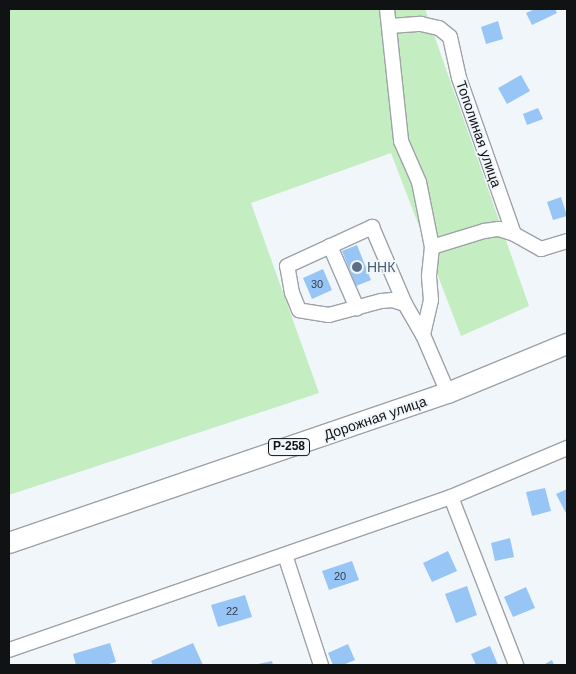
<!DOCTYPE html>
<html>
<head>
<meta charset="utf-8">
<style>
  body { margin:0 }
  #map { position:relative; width:576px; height:674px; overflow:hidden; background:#f1f6fb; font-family:Helvetica,sans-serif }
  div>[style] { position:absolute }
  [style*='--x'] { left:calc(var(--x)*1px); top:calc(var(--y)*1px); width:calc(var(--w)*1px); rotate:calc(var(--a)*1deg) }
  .green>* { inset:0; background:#c4edc1 }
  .building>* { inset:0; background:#97c5f5 }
  .roads { filter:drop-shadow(1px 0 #9ea2a7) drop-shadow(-1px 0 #9ea2a7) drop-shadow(0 1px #9ea2a7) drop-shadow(0 -1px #9ea2a7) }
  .minor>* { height:14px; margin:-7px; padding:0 7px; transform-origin:7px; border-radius:7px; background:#fff }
  .highway>* { height:20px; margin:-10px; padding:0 10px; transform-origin:10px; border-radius:10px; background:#fff }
  .dots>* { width:14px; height:14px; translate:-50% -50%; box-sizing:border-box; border:2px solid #f1f6fb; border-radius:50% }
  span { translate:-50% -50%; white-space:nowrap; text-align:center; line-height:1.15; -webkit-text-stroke:4px #f1f6fb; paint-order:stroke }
  .number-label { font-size:11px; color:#323f4c }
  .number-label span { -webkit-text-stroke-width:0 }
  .shield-label span { padding:1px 4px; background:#f1f6fb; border:1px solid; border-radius:4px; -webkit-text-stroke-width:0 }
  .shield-label { font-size:12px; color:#101213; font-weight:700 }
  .street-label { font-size:14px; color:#101213 }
  .service-label { font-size:14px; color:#4e5e75 }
  .left { translate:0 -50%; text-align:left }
  .frame { position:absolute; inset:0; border:10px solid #101213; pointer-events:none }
</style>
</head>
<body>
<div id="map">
  <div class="green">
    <i style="clip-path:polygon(9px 9px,425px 9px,529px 306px,461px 336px,391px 153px,251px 203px,319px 393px,9px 495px)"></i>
  </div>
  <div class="building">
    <i style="clip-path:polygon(535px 9px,555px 9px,557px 13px,532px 25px,526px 13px)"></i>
    <i style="clip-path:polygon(498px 21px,503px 39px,486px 44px,481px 27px)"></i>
    <i style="clip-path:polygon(521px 75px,530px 91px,507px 104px,498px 88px)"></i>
    <i style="clip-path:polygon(538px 108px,543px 119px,527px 125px,523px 114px)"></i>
    <i style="clip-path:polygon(561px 197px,567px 216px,553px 220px,547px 202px)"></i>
    <i style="clip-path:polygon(357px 245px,371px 280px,356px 286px,342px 251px)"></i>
    <i style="clip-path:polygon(323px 269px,332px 290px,312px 299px,303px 278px)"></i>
    <i style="clip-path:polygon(545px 488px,551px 511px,532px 516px,526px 492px)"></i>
    <i style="clip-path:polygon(567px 489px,567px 513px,566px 513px,556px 494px)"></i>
    <i style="clip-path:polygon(510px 538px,514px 557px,495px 561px,491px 543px)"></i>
    <i style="clip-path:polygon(448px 551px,457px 571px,432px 582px,423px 563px)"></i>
    <i style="clip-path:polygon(352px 561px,359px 580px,329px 590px,322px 571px)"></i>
    <i style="clip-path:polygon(467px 586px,477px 615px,456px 623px,445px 594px)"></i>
    <i style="clip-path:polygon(526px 587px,535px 608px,513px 617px,504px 597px)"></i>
    <i style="clip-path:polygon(245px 595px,252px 617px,218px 627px,211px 605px)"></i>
    <i style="clip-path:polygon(110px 643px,116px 662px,105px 665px,76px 665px,73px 654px)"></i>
    <i style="clip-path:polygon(193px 643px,203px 665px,153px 665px,151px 661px)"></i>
    <i style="clip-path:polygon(348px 644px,355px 660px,343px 665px,333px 665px,328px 653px)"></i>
    <i style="clip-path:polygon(490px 646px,498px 665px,476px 665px,471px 654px)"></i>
    <i style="clip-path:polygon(552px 660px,554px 665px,543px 665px)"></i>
    <i style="clip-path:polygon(272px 661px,273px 665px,258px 665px,258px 664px)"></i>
  </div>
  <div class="roads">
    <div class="minor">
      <i style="--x:387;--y:9;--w:133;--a:83.9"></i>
      <i style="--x:401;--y:141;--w:45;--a:66.3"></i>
      <i style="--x:419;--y:182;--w:66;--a:78.7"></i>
      <i style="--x:432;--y:247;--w:30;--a:96"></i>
      <i style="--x:429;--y:277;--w:23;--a:85"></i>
      <i style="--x:431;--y:300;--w:36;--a:103"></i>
      <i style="--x:390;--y:26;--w:31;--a:-4"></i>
      <i style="--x:421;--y:24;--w:18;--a:13"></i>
      <i style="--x:439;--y:28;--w:14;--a:39"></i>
      <i style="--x:450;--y:37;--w:42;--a:77.6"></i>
      <i style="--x:459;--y:78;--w:165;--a:70.6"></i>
      <i style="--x:514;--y:234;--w:31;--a:29"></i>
      <i style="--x:541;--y:249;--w:27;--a:-17"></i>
      <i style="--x:330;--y:246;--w:68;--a:66.5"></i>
      <i style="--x:432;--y:247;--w:54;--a:-17.1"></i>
      <i style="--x:484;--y:231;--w:15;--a:-8"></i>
      <i style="--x:499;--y:229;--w:16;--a:18"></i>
      <i style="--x:405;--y:304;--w:13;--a:-162"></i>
      <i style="--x:393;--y:300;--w:12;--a:175"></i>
      <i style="--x:381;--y:301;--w:54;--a:164.9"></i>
      <i style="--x:329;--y:315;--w:30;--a:-171"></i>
      <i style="--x:299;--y:310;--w:18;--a:-112"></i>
      <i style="--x:292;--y:293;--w:27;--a:-100"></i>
      <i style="--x:287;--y:266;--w:94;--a:-24.6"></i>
      <i style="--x:372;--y:227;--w:84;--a:66.8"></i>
      <i style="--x:405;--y:304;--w:36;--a:60"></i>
      <i style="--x:423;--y:335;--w:63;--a:66.7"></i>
      <i style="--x:451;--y:497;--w:180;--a:68.8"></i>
      <i style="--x:285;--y:555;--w:116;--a:71.9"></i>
      <i style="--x:9;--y:650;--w:468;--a:-19.1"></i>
      <i style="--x:451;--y:497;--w:126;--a:-22.9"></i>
    </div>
    <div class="highway">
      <i style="--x:9;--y:543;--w:464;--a:-18.9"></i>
      <i style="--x:448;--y:393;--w:129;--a:-22.4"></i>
    </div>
  </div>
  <div class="dots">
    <i style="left:357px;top:267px;background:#5c6f8a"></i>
  </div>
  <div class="number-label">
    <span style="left:317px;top:284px">30</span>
    <span style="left:340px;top:576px">20</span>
    <span style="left:232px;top:611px">22</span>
  </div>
  <div class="shield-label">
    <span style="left:289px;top:447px">Р-258</span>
  </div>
  <div class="street-label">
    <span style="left:479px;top:134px;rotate:71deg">Тополиная улица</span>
    <span style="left:375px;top:418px;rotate:-19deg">Дорожная улица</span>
  </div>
  <div class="service-label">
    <span class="left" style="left:367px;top:267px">ННК</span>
  </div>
  <div class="frame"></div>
</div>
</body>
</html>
